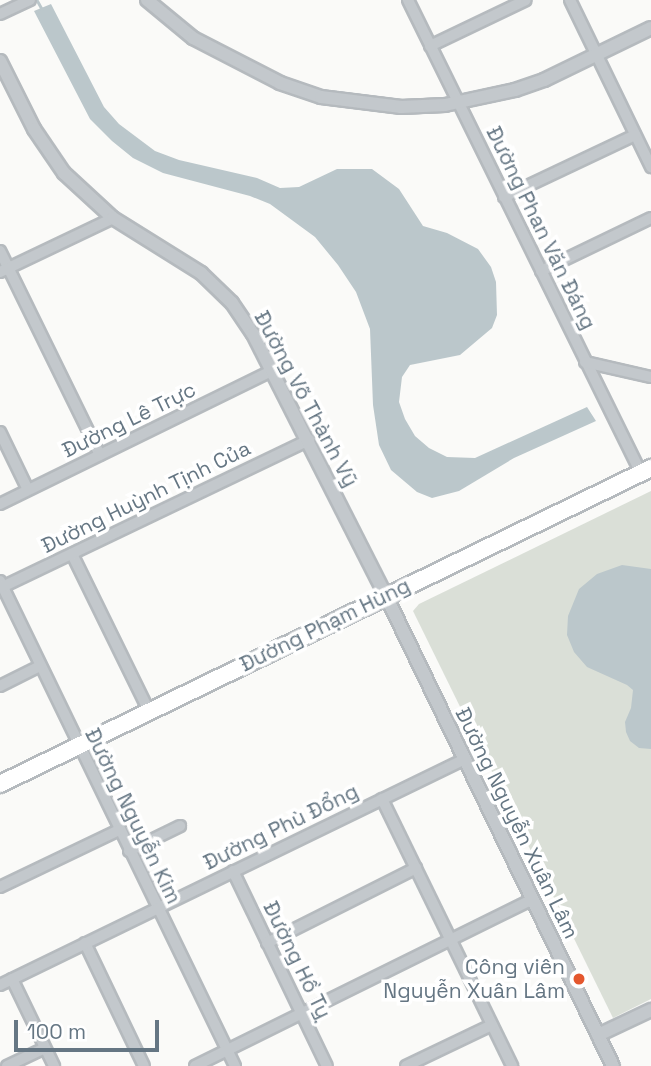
<!DOCTYPE html>
<html>
<head>
<meta charset="utf-8">
<style>
  body { margin:0 }
  #map { position:relative; width:651px; height:1066px; overflow:hidden; background:#fafaf8; font-family:"Space Grotesk",sans-serif }
  div>[style] { position:absolute }
  [style*='--x'] { left:calc(var(--x)*1px); top:calc(var(--y)*1px); width:calc(var(--w)*1px); rotate:calc(var(--a)*1deg) }
  .green>* { inset:0; background:#dadfd7 }
  .water>* { inset:0; background:#bbc7cb }
  .stream>* { height:2.5px; margin:-1.25px; padding:0 1.25px; transform-origin:1.25px; border-radius:1.25px; background:#bbc7cb }
  .roads { filter:drop-shadow(2px 0 #b5babe) drop-shadow(-2px 0 #b5babe) drop-shadow(0 2px #b5babe) drop-shadow(0 -2px #b5babe) }
  .minor>* { height:10px; margin:-5px; padding:0 5px; transform-origin:5px; border-radius:5px; background:#c3c8cc }
  .tertiary>* { height:12px; margin:-6px; padding:0 6px; transform-origin:6px; border-radius:6px; background:#c3c8cc }
  .primary>* { height:16px; margin:-8px; padding:0 8px; transform-origin:8px; border-radius:8px; background:#fff }
  .dots>* { width:19px; height:19px; translate:-50% -50%; box-sizing:border-box; border:4px solid #fff; border-radius:50% }
  span { translate:-50% -50%; white-space:nowrap; text-align:center; line-height:1.15; -webkit-text-stroke:7px #fff; paint-order:stroke }
  .street-label { font-size:21px; color:#657683 }
  .poi-label { font-size:21px; color:#657683 }
  .right { translate:-100% -50%; text-align:right }
  .scale { position:absolute; left:14px; top:1020px; width:145px; height:32px; box-sizing:border-box; border:4px solid #657683; border-top:0; padding-left:9px; font-size:21px; line-height:24px; white-space:nowrap; color:#657683; -webkit-text-stroke:5px #fff; paint-order:stroke }
</style>
</head>
<body>
<div id="map">
  <div class="green">
    <i style="clip-path:polygon(651px 491px,651px 999px,613px 1018px,413px 611px,419px 604px)"></i>
  </div>
  <div class="water">
    <i style="clip-path:polygon(51px 4px,104px 107px,119px 124px,155px 151px,179px 160px,257px 178px,280px 188px,299px 187px,337px 169px,372px 169px,399px 189px,423px 226px,447px 233px,478px 249px,491px 267px,496px 282px,497px 315px,492px 328px,460px 355px,410px 365px,402px 377px,399px 402px,405px 419px,415px 436px,429px 448px,447px 457px,475px 458px,587px 407px,596px 421px,514px 458px,459px 491px,432px 498px,417px 492px,391px 470px,379px 445px,373px 405px,370px 329px,356px 292px,338px 265px,315px 237px,270px 204px,250px 196px,163px 173px,133px 158px,112px 141px,90px 119px,34px 11px)"></i>
    <i style="clip-path:polygon(622px 565px,651px 569px,651px 749px,639px 748px,630px 741px,626px 732px,625px 722px,631px 708px,633px 690px,627px 685px,587px 667px,574px 652px,567px 635px,568px 616px,579px 589px,597px 574px)"></i>
  </div>
  <div class="stream">
    <i style="--x:37;--y:0;--w:10;--a:61"></i>
  </div>
  <div class="roads">
    <div class="minor">
      <i style="--x:408;--y:0;--w:527;--a:63.78"></i>
      <i style="--x:570;--y:0;--w:186;--a:64.1"></i>
      <i style="--x:0;--y:14;--w:33;--a:-25"></i>
      <i style="--x:430;--y:46;--w:106;--a:-25.6"></i>
      <i style="--x:504;--y:197;--w:145;--a:-25.3"></i>
      <i style="--x:0;--y:251;--w:227;--a:63.9"></i>
      <i style="--x:541;--y:271;--w:122;--a:-25.7"></i>
      <i style="--x:0;--y:272;--w:125;--a:-25.5"></i>
      <i style="--x:585;--y:362;--w:68;--a:12.8"></i>
      <i style="--x:0;--y:432;--w:64;--a:64.2"></i>
      <i style="--x:0;--y:504;--w:305;--a:-26.1"></i>
      <i style="--x:72;--y:554;--w:175;--a:63.9"></i>
      <i style="--x:0;--y:581;--w:539;--a:64.15"></i>
      <i style="--x:0;--y:588;--w:343;--a:-25.6"></i>
      <i style="--x:0;--y:686;--w:45;--a:-26.6"></i>
      <i style="--x:382;--y:799;--w:297;--a:64"></i>
      <i style="--x:129;--y:851;--w:57;--a:-26.1"></i>
      <i style="--x:233;--y:871;--w:216;--a:64.3"></i>
      <i style="--x:0;--y:887;--w:132;--a:-25.6"></i>
      <i style="--x:85;--y:943;--w:136;--a:64.4"></i>
      <i style="--x:267;--y:943;--w:167;--a:-26.7"></i>
      <i style="--x:12;--y:979;--w:97;--a:64.2"></i>
      <i style="--x:0;--y:985;--w:517;--a:-25.92"></i>
      <i style="--x:7;--y:1066;--w:42;--a:-25.3"></i>
      <i style="--x:195;--y:1066;--w:377;--a:-26.3"></i>
      <i style="--x:406;--y:1066;--w:95;--a:-25.5"></i>
    </div>
    <div class="tertiary">
      <i style="--x:147;--y:0;--w:60;--a:39.6"></i>
      <i style="--x:193;--y:38;--w:98;--a:27.3"></i>
      <i style="--x:280;--y:83;--w:43;--a:18.9"></i>
      <i style="--x:321;--y:97;--w:81;--a:7.1"></i>
      <i style="--x:401;--y:107;--w:44;--a:-2.6"></i>
      <i style="--x:445;--y:105;--w:72;--a:-12.1"></i>
      <i style="--x:515;--y:90;--w:31;--a:-19"></i>
      <i style="--x:544;--y:80;--w:119;--a:-25.9"></i>
      <i style="--x:0;--y:61;--w:76;--a:63.4"></i>
      <i style="--x:34;--y:129;--w:53;--a:55.7"></i>
      <i style="--x:64;--y:173;--w:67;--a:42.6"></i>
      <i style="--x:113;--y:218;--w:104;--a:32"></i>
      <i style="--x:201;--y:273;--w:43;--a:44.1"></i>
      <i style="--x:232;--y:303;--w:37;--a:56"></i>
      <i style="--x:253;--y:334;--w:294;--a:63.1"></i>
      <i style="--x:386;--y:596;--w:522;--a:64.22"></i>
      <i style="--x:598;--y:1035;--w:59;--a:-25.3"></i>
    </div>
    <div class="primary">
      <i style="--x:0;--y:784;--w:724;--a:-25.89"></i>
    </div>
  </div>
  <div class="dots">
    <i style="left:579px;top:979px;background:#e4572e"></i>
  </div>
  <div class="street-label">
    <span style="left:541px;top:228px;rotate:64deg">Đường Phan Văn Đáng</span>
    <span style="left:306px;top:399px;rotate:62deg">Đường Võ Thành Vỹ</span>
    <span style="left:129px;top:420px;rotate:-26deg">Đường Lê Trực</span>
    <span style="left:146px;top:497px;rotate:-26deg">Đường Huỳnh Tịnh Của</span>
    <span style="left:325px;top:625px;rotate:-26deg">Đường Phạm Hùng</span>
    <span style="left:133px;top:816px;rotate:64deg">Đường Nguyễn Kim</span>
    <span style="left:517px;top:823px;rotate:64deg">Đường Nguyễn Xuân Lâm</span>
    <span style="left:281px;top:827px;rotate:-26deg">Đường Phù Đổng</span>
    <span style="left:297px;top:960px;rotate:64deg">Đường Hồ Tỵ</span>
  </div>
  <div class="poi-label">
    <span class="right" style="left:565px;top:979px">Công viên<br>Nguyễn Xuân Lâm</span>
  </div>
  <div class="scale">100 m</div>
</div>
</body>
</html>
